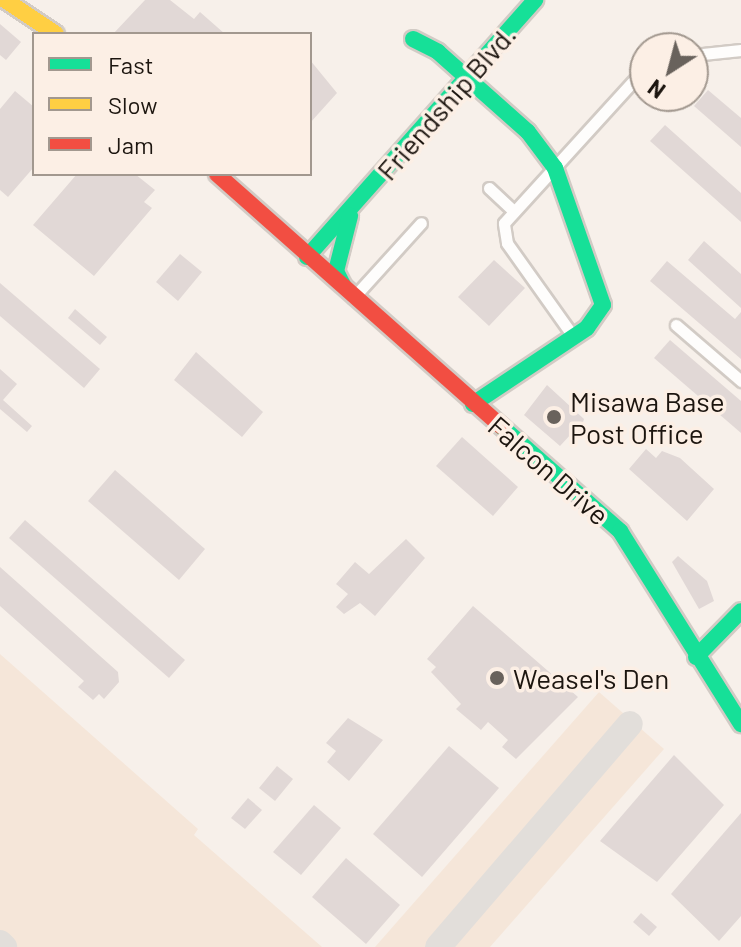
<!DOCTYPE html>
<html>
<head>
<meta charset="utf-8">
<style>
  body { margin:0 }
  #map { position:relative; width:741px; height:947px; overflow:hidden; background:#f7f0ea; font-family:Barlow,sans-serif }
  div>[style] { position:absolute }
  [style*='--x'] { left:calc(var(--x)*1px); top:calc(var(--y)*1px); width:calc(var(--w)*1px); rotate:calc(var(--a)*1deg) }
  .built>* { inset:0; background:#f5e6d9 }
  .taxiway>* { height:26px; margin:-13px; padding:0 13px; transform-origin:13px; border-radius:13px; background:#e2deda }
  .building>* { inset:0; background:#e1d8d6 }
  .roads { filter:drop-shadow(2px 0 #d2cbc5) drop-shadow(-2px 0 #d2cbc5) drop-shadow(0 2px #d2cbc5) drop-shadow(0 -2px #d2cbc5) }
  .street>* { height:11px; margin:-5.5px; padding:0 5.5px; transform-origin:5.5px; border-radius:5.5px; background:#fefdfc }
  .fast>* { height:16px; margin:-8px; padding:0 8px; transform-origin:8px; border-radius:8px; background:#16e098 }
  .slow>* { height:16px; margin:-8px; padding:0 8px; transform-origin:8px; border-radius:8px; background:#ffcf43 }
  .jam>* { height:16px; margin:-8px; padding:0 8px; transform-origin:8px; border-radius:8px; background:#f24e42 }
  .dots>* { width:22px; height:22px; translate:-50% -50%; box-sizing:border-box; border:4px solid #fcefe5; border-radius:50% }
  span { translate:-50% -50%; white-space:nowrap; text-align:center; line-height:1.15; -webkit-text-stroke:7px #fcefe5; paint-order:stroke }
  .street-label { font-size:28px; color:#1c150f }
  .poi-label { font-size:28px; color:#1c150f }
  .left { translate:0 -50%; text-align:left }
  .legend { position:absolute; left:32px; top:32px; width:280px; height:144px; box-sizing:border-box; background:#fcefe5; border:2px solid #a2988f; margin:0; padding:10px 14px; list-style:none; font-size:24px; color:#1c150f }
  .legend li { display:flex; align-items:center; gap:16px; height:40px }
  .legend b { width:40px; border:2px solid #a2988f }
  .north { position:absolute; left:629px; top:32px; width:80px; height:80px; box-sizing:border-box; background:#fcefe5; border:2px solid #a2988f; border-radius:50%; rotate:216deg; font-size:22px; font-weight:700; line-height:32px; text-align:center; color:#1c150f }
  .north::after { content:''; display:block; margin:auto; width:28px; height:36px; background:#69625c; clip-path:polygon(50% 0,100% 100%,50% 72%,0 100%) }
</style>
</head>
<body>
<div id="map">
  <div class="built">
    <i style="clip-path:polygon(0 654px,198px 829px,194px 835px,322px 947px,0 947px)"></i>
    <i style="clip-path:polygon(599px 692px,664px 749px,490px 947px,375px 947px)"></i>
  </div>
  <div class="taxiway">
    <i style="--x:0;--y:943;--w:6;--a:45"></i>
    <i style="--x:438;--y:947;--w:294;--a:-49.3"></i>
  </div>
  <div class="building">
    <i style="clip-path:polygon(145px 0,170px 0,194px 19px,200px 12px,225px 34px,113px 34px)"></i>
    <i style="clip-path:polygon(0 24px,21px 42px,6px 60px,0 55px)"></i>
    <i style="clip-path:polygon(310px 60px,337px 93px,310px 123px)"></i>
    <i style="clip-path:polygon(708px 90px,741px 118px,741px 147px,694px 106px)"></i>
    <i style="clip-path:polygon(15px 91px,34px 107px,34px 167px,8px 197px,0 190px,0 109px)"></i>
    <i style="clip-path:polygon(665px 125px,741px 193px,741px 222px,650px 141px)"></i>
    <i style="clip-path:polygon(77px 174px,135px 174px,155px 190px,144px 202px,152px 208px,94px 276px,33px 225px)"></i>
    <i style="clip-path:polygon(704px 241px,741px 274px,741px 308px,688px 260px)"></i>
    <i style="clip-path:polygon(180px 254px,202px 272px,178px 301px,156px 282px)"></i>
    <i style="clip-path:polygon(494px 260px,525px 288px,489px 326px,458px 297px)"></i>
    <i style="clip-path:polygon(667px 261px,735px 319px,741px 312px,741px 359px,650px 281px)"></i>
    <i style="clip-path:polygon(0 283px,100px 369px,84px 388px,0 316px)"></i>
    <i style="clip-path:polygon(75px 309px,107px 337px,100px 345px,68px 318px)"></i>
    <i style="clip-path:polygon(670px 340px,741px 401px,741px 433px,654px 358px)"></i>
    <i style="clip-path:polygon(196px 352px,263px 412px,242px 437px,174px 380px)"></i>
    <i style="clip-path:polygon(0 369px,17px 384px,3px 400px,32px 426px,27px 432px,0 409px)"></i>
    <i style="clip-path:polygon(547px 385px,584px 419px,578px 438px,572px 433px,560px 446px,524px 415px)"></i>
    <i style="clip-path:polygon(462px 437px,518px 487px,493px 516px,436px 466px)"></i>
    <i style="clip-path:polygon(646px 449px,656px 458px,662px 451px,680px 458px,714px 489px,687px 521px,629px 469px)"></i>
    <i style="clip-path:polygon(115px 470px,205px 549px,179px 580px,88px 501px)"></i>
    <i style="clip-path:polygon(25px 520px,185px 660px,169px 678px,9px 538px)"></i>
    <i style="clip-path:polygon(406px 539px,425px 558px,375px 616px,360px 603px,344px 614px,336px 607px,348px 594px,336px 584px,355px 562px,369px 574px)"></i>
    <i style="clip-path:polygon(678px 556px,707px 581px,714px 601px,699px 609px,672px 562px)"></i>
    <i style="clip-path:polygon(0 567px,118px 672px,119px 682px,104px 699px,99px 694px,93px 700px,78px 687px,84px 681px,0 606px)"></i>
    <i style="clip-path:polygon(473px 606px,578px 697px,516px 759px,502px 747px,508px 740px,488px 722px,481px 730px,456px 709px,461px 704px,431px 672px,436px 667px,427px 659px)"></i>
    <i style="clip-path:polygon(348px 718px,383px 740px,349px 781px,327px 762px,336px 751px,326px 743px)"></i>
    <i style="clip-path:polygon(449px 746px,499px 788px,422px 877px,373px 834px)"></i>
    <i style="clip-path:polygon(674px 755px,724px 805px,657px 882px,600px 841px)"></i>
    <i style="clip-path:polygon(277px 766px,293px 779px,275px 801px,259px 788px)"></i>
    <i style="clip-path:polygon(248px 798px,262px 810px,245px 829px,231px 818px)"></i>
    <i style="clip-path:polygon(314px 805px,341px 828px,301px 875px,273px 852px)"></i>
    <i style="clip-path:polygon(741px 813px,741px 916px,719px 941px,671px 894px)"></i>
    <i style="clip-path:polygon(346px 858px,400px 905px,366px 944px,312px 897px)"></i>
    <i style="clip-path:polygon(641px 913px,657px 927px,649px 936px,633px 922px)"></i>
  </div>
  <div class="roads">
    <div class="street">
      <i style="--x:693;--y:55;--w:48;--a:-5.9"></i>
      <i style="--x:489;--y:188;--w:34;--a:43"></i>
      <i style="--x:353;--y:298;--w:101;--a:-47.8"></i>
      <i style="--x:676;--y:325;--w:86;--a:40.7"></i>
      <i style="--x:573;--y:336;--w:114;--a:-125.4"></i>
      <i style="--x:507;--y:243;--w:20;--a:-99"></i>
      <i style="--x:504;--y:223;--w:210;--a:-47.7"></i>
    </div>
    <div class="fast">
      <i style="--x:413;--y:39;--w:28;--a:27"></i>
      <i style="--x:438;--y:52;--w:120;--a:41.6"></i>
      <i style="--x:528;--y:132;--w:45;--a:53.1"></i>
      <i style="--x:555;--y:168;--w:145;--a:70.7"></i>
      <i style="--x:603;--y:305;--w:28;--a:125"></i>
      <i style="--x:587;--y:328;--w:137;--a:146.3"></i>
      <i style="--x:307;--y:257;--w:344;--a:-48.4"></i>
      <i style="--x:343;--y:285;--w:16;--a:-117"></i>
      <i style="--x:336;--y:271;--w:57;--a:-75.7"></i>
      <i style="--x:501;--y:426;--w:159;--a:41.4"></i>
      <i style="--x:620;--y:531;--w:228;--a:57.9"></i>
      <i style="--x:696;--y:657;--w:64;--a:-45.6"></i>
    </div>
    <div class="slow">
      <i style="--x:5;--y:0;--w:61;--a:33.7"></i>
    </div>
    <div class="jam">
      <i style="--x:217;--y:174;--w:380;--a:41.6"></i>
    </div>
  </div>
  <div class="dots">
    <i style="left:554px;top:417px;background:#69625c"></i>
    <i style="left:497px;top:678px;background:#69625c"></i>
  </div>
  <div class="street-label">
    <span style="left:446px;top:102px;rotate:-49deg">Friendship Blvd.</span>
    <span style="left:549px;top:470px;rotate:41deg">Falcon Drive</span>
  </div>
  <div class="poi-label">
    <span class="left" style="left:570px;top:417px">Misawa Base<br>Post Office</span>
    <span class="left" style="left:513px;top:678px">Weasel's Den</span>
  </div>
  <ul class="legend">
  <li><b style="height:10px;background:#16e098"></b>Fast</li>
  <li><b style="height:10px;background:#ffcf43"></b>Slow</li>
  <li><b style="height:10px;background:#f24e42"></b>Jam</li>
  </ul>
  <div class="north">N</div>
</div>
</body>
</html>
